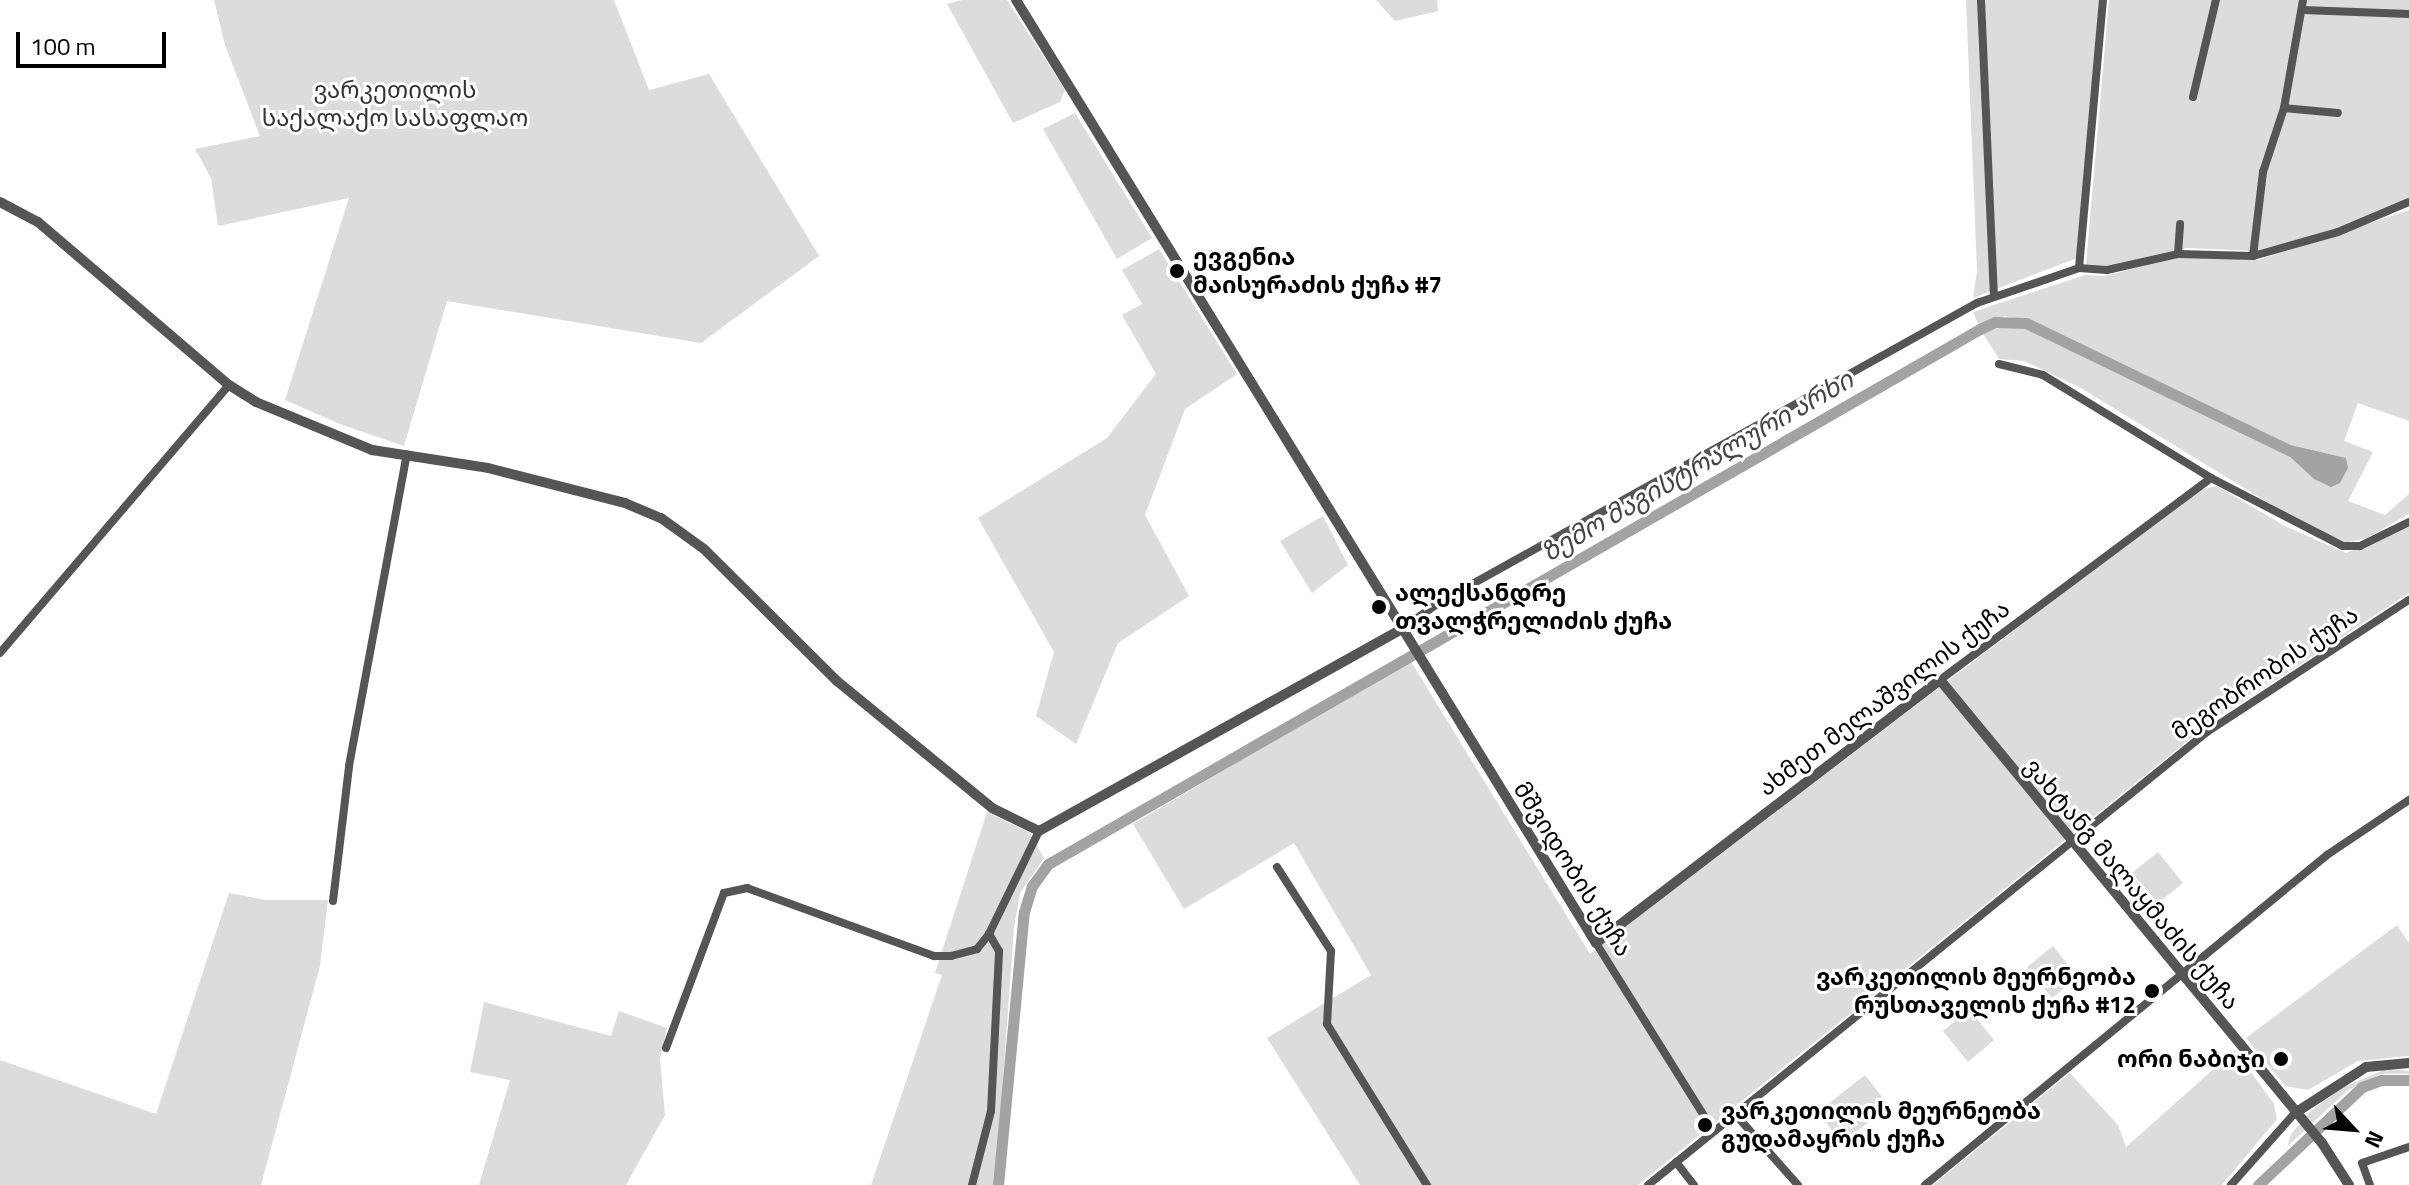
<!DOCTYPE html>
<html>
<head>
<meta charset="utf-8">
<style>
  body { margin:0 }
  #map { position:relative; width:2409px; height:1185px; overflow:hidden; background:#fff; font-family:"Titillium Web","Noto Sans Georgian",sans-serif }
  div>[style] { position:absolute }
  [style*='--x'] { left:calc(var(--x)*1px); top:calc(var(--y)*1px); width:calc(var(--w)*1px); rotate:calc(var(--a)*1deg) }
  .green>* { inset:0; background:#dcdcdc }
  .water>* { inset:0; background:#a3a3a3 }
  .canal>* { height:11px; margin:-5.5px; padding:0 5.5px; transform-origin:5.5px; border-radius:5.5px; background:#a3a3a3 }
  .minor>* { height:8px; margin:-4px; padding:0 4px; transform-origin:4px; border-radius:4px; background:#555 }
  .tertiary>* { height:10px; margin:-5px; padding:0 5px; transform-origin:5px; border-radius:5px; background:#555 }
  .dots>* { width:22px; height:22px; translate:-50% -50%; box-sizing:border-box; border:4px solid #fff; border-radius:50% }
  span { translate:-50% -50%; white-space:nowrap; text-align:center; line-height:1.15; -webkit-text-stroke:6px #fff; paint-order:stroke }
  .park-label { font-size:24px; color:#333 }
  .poi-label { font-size:24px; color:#000; font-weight:700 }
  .left { translate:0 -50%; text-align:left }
  .right { translate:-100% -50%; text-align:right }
  .street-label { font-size:24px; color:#000 }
  .water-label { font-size:26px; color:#444; font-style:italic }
  .north { position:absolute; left:2313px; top:1089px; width:80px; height:80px; -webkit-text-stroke:6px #fff; paint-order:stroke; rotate:116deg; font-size:22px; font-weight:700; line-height:32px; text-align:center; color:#000 }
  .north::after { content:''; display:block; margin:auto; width:28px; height:36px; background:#000; clip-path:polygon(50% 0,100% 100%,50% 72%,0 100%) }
  .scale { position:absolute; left:16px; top:32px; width:150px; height:36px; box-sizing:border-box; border:4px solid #000; border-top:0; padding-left:10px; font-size:24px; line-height:28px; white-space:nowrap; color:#000; -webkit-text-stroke:6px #fff; paint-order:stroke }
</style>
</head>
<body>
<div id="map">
  <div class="green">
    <i style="clip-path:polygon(214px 0,614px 0,649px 90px,709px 74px,819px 256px,701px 343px,447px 301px,404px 446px,340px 424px,285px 400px,349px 198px,218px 226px,211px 178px,195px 149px,260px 136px,225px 45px)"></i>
    <i style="clip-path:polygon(962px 0,1007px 0,1065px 90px,1060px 102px,1013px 123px,947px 4px)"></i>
    <i style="clip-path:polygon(1376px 0,1437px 0,1438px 11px,1395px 21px)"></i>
    <i style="clip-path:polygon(1966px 0,2099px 0,2077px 258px,1973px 298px,1977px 271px)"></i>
    <i style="clip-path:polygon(2109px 0,2409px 0,2409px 198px,2336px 229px,2254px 251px,2187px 248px,2105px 266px,2086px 264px)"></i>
    <i style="clip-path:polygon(1075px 113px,1152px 238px,1117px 259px,1043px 129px)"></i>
    <i style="clip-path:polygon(2409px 210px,2409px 421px,2358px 403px,2344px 441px,2373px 452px,2348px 501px,2385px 515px,2409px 494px,2409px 514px,2367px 538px,2344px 543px,2298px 521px,2081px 388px,2024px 361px,1999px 359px,1982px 332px,2014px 325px,2037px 331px,2039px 324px,2005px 316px,1979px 326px,1973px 312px,2085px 275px,2106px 276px,2180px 256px,2258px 260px)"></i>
    <i style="clip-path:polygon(1159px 249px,1237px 374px,1185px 409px,1145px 515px,1189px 596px,1118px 643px,1076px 744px,1036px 716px,1054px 652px,978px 518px,1107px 438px,1156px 374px,1122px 315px,1142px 304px,1122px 270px)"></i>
    <i style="clip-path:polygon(2217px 486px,2285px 526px,2346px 553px,2409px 527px,2409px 593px,2206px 726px,1638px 1185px,1360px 1185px,1267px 1038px,1371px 975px,1294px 843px,1184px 909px,1133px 824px,1410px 660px,1590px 954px,2198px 490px)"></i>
    <i style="clip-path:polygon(1323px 516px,1348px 565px,1312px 593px,1280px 541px)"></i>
    <i style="clip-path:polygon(987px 812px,1030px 833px,1044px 858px,1020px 893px,1014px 928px,996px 1176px,993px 1185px,871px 1185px,942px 975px,935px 973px)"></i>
    <i style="clip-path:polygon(2158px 852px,2183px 883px,2157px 904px,2132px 873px)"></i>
    <i style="clip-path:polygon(229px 893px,266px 900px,328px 900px,320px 966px,261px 1185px,0 1185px,0 1060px,156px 1114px)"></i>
    <i style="clip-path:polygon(2397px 925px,2409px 943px,2409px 1056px,2358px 1061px,2308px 1090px,2285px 1086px,2246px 1038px)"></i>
    <i style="clip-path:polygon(2053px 946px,2078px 977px,2052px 998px,2027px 967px)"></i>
    <i style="clip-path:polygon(484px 1002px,611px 1036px,619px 1011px,667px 1028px,660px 1059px,665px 1115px,626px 1185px,479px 1185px,510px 1080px,470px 1072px)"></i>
    <i style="clip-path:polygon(1969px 1009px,1994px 1040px,1968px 1062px,1943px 1031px)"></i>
    <i style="clip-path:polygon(2235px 1050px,2274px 1104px,2277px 1119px,2222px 1185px,1933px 1185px,2070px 1073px,2118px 1125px,2126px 1147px)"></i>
    <i style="clip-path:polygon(2386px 1069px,2409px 1071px,2409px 1074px,2381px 1074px,2348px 1090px,2287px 1147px,2291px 1134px,2311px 1111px,2342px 1088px)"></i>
    <i style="clip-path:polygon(1865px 1075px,1889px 1106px,1842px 1143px,1818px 1112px)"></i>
  </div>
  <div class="water">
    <i style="clip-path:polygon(2290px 445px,2346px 458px,2348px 468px,2340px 483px,2331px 487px,2314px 479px,2286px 453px)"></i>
  </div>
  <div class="canal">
    <i style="--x:998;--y:1185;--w:274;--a:-84.6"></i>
    <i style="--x:1024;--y:912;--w:27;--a:-73"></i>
    <i style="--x:1032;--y:886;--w:27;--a:-54"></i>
    <i style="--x:1048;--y:864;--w:1075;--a:-29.86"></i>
    <i style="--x:1980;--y:329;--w:17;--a:-25"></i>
    <i style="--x:1995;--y:322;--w:31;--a:2"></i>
    <i style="--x:2026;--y:323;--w:303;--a:25.8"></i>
    <i style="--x:2258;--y:1185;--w:143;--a:-43.3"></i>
    <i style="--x:2362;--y:1087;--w:20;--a:-20"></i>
    <i style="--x:2381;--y:1080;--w:28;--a:0"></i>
  </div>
  <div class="minor">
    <i style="--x:1981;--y:0;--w:297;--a:87.5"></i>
    <i style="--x:2303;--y:10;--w:106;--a:2.2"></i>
    <i style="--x:2193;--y:97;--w:100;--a:-76.7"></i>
    <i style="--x:2284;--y:108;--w:110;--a:-80"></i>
    <i style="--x:2178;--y:254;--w:30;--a:-86"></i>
    <i style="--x:2253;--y:256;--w:85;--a:-83.2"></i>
    <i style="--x:2263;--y:172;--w:67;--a:-71.8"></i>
    <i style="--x:2284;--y:108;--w:54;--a:5.3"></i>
    <i style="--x:2079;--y:268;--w:269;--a:-84.9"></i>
    <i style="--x:1999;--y:364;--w:45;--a:14"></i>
    <i style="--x:2043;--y:375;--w:197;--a:31.5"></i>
    <i style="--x:1400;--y:630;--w:49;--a:-35"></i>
    <i style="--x:1440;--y:602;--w:615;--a:-29.11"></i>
    <i style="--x:1977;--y:303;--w:108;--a:-18.9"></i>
    <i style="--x:2079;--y:268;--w:28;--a:4"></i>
    <i style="--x:2107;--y:270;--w:73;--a:-12.7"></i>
    <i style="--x:2178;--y:254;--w:75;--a:1.5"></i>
    <i style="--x:2253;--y:256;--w:88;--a:-15.8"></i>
    <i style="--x:2338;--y:232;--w:77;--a:-22.9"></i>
    <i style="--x:0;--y:653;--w:353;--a:-49.5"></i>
    <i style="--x:1940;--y:680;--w:338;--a:-36.7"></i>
    <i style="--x:2211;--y:478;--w:148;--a:27.3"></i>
    <i style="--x:2343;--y:546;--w:17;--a:0"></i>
    <i style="--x:2360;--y:546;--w:55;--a:-26.1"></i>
    <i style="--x:1277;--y:867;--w:100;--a:57.3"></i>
    <i style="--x:1331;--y:951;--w:73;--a:93.1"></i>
    <i style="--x:1327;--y:1024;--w:190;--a:58.2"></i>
    <i style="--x:333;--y:901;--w:136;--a:-83.2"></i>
    <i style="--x:349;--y:766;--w:317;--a:-79.5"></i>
    <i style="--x:1596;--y:943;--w:221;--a:58"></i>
    <i style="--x:666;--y:1048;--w:165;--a:-69.5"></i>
    <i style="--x:724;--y:893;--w:24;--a:-12"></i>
    <i style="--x:747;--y:888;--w:199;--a:20"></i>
    <i style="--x:934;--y:956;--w:17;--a:0"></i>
    <i style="--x:951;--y:956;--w:27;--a:-15"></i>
    <i style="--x:977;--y:949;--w:19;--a:-51"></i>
    <i style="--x:989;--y:934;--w:114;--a:-64.1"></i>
    <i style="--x:1735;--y:1114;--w:95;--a:48.4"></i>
    <i style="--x:1676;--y:1162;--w:29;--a:52"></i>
    <i style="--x:972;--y:1185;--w:76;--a:-75.6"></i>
    <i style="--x:991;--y:1111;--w:160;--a:-87.1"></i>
    <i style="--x:999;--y:951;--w:20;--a:-120"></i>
    <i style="--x:1648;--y:1185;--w:720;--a:-39.02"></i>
    <i style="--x:2207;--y:732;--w:241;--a:-33.2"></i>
    <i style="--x:1925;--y:1185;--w:520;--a:-39.38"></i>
    <i style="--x:2327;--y:855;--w:99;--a:-33.9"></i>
    <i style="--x:2231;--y:1185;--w:96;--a:-48.4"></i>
    <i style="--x:2370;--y:1185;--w:23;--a:-110"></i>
    <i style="--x:2362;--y:1163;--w:50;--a:-18.8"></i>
  </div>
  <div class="tertiary">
    <i style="--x:1016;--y:0;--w:1107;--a:58.41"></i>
    <i style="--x:1596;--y:943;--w:433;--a:-37.4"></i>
    <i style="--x:1940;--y:680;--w:600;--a:50.48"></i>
    <i style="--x:2322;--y:1143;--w:50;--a:57.3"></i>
    <i style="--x:0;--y:202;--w:43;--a:27.8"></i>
    <i style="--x:38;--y:222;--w:251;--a:40.5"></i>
    <i style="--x:229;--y:385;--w:32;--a:32"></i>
    <i style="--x:256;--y:402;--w:126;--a:22.5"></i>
    <i style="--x:372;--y:450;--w:117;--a:8.8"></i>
    <i style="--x:488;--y:468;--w:141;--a:14.3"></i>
    <i style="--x:625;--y:503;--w:39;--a:23"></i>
    <i style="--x:661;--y:518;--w:53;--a:35.8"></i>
    <i style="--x:704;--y:549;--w:187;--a:44.8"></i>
    <i style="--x:837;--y:681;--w:200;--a:39.3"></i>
    <i style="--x:992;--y:808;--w:52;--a:26.1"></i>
    <i style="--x:1039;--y:831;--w:413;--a:-29.1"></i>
    <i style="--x:2295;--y:1113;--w:85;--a:-32.9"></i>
    <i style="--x:2366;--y:1067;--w:43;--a:-5.3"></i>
  </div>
  <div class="dots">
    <i style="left:1177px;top:271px;background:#000"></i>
    <i style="left:1379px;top:607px;background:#000"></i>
    <i style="left:2152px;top:991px;background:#000"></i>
    <i style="left:2281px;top:1059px;background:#000"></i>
    <i style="left:1705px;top:1125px;background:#000"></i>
  </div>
  <div class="park-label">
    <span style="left:395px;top:104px">ვარკეთილის<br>საქალაქო სასაფლაო</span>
  </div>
  <div class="poi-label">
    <span class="left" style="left:1193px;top:271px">ევგენია<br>მაისურაძის ქუჩა #7</span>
    <span class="left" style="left:1395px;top:607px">ალექსანდრე<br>თვალჭრელიძის ქუჩა</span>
    <span class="right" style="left:2136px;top:991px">ვარკეთილის მეურნეობა<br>რუსთაველის ქუჩა #12</span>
    <span class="right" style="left:2265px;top:1059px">ორი ნაბიჯი</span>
    <span class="left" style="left:1721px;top:1125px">ვარკეთილის მეურნეობა<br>გუდამაყრის ქუჩა</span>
  </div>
  <div class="street-label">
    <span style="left:2265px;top:673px;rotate:-34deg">მეგობრობის ქუჩა</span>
    <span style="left:1884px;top:698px;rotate:-37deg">ახმეთ მელაშვილის ქუჩა</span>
    <span style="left:1573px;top:869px;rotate:58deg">მშვიდობის ქუჩა</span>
    <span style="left:2132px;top:884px;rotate:50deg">ვახტანგ მალაყმაძის ქუჩა</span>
  </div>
  <div class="water-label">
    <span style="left:1697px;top:466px;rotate:-30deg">ზემო მაგისტრალური არხი</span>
  </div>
  <div class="north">N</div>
  <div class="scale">100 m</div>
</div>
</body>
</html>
